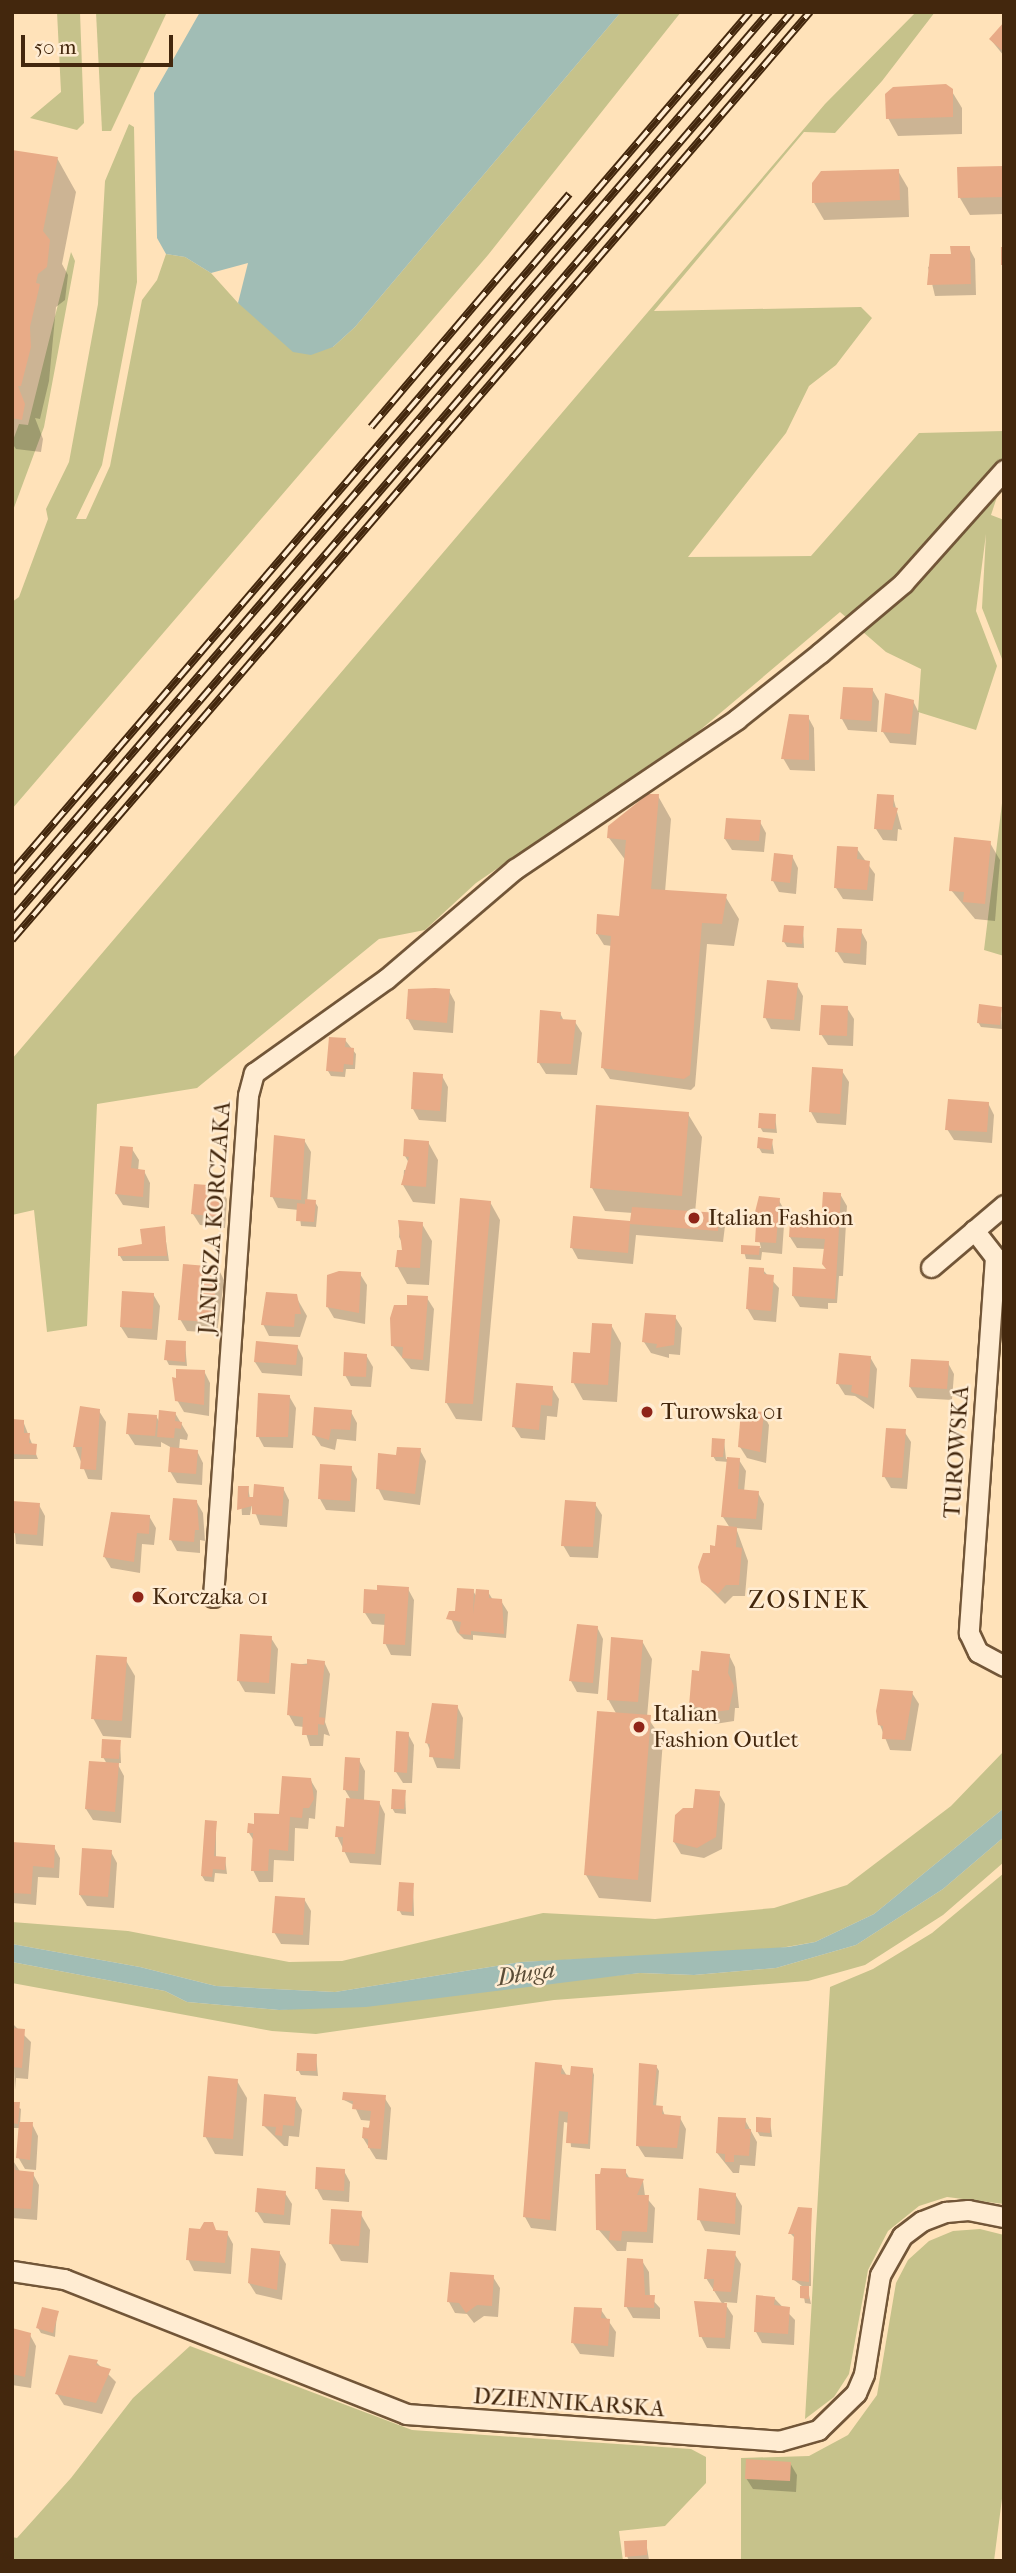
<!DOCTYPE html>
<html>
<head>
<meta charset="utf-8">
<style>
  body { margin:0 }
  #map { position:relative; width:1016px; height:2573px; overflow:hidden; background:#ffe2b9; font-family:"IM FELL French Canon",serif }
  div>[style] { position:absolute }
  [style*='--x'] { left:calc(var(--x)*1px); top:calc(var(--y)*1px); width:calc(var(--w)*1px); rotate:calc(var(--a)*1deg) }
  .green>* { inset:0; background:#c6c28b }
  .water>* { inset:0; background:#a1bdb5 }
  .shadow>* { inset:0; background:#0003 }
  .building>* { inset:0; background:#e8ab87 }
  .roads { filter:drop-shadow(2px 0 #725638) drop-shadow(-2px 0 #725638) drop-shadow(0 2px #725638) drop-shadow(0 -2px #725638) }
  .minor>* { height:19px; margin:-9.5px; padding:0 9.5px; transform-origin:9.5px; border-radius:9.5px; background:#ffecd2 }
  .rail>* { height:8px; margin-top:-4px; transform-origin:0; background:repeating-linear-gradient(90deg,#ffecd2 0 16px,#43270d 0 32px); box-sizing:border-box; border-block:2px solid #43270d }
  .dots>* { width:19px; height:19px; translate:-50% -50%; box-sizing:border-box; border:4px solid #ffecd2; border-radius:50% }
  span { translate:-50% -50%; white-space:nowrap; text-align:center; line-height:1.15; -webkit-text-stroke:5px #ffecd2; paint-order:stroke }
  .street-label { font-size:23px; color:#43270d }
  .poi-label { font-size:23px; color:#43270d }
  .left { translate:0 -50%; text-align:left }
  .neighbourhood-label { font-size:24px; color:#43270d; letter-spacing:2px }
  .water-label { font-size:24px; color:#5a4c37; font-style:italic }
  .frame { position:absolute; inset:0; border:14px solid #43270d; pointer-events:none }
  .scale { position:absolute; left:21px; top:35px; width:152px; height:32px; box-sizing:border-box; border:4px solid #43270d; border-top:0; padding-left:9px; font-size:21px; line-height:24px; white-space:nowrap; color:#43270d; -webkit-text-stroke:5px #ffecd2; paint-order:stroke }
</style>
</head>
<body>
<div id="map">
  <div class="green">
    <i style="clip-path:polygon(57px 12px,80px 12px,84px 123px,77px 130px,30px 118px,61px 92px)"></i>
    <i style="clip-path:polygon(96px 12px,167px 12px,111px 131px,102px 131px)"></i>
    <i style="clip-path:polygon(621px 12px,681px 12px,488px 255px,12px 809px,12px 602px,19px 597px,48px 519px,46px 509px,69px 462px,98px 304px,105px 181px,129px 124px,134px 127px,137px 282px,102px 465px,76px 519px,86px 519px,110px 466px,142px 300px,157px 280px,166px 254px,185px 257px,211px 273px,238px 303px,333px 347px,355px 327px)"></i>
    <i style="clip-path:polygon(916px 12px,935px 12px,882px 81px,835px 133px,804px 132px,654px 311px,861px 307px,872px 318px,836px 365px,809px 386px,786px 433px,688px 557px,811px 556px,919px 433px,1004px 431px,1004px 476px,991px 515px,1004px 520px,1004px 956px,984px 950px,1003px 795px,1002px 659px,982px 608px,986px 534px,976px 611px,997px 666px,976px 730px,918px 712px,921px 669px,886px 652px,840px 612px,699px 731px,476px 883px,425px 930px,379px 939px,197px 1088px,97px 1104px,87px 1326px,47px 1332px,34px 1210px,12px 1215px,12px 1059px,825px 104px)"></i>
    <i style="clip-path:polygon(71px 252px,75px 261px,44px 427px,12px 513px,12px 443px,19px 424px,28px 425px)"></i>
    <i style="clip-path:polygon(1004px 1751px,1004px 1808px,874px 1914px,815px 1942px,763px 1951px,521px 1962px,335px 1992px,216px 1986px,140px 1967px,12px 1944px,12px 1922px,128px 1931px,289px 1962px,342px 1961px,543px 1913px,655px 1919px,774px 1908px,847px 1885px,951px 1806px)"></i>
    <i style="clip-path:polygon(1004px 1837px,1004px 1862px,943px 1915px,865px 1965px,808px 1981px,554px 2000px,316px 2034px,272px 2031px,12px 1983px,12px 1962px,165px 1991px,187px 2002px,279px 2010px,640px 1973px,694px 1975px,776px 1968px,856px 1945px,943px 1889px)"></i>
    <i style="clip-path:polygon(1004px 1873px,1004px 2204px,947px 2197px,919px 2206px,888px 2231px,868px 2270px,849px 2374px,834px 2397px,805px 2419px,830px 1987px,873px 1969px,932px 1933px)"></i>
    <i style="clip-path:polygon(980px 2229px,1004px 2235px,1004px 2483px,994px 2561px,741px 2561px,741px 2458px,809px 2456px,848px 2435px,877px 2395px,896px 2283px,908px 2260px,929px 2241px,953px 2231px)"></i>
    <i style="clip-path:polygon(190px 2346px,412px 2430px,691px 2449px,706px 2457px,706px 2483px,665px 2526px,619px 2531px,623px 2561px,12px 2561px,12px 2537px,17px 2538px,71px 2478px,133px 2398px)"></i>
  </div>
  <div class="water">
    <i style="clip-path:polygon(200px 12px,621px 12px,355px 327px,333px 347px,311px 355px,293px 352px,238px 303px,248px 263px,211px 273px,185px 257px,166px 254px,157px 238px,154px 93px)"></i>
    <i style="clip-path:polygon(1004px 1808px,1004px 1837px,943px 1889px,856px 1945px,776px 1968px,694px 1975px,640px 1973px,366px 2007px,279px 2010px,187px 2002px,165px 1991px,12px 1962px,12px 1944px,140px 1967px,216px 1986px,335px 1992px,521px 1962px,788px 1947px,815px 1942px,874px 1914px)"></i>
  </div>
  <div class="shadow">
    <i style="clip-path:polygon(1004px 24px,1004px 56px,991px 40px)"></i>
    <i style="clip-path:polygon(951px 90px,962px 108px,962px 134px,898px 136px,888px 118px)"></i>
    <i style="clip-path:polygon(57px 158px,76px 192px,62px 264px,68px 275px,65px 300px,56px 307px,49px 381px,40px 419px,35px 418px,43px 439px,41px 452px,16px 449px,12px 443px,12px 261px)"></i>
    <i style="clip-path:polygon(1004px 168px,1004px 214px,970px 215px,960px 198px,959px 169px)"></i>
    <i style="clip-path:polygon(898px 171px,908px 188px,909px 217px,824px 220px,814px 203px)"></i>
    <i style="clip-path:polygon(969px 248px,975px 259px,976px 295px,935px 296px,928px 267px)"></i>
    <i style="clip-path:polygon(872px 689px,879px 701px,877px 732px,848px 730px,842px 719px)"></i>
    <i style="clip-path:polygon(913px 701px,919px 713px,916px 745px,890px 743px,883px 732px)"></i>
    <i style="clip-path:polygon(808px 717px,814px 728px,815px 771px,790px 770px,783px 758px)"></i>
    <i style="clip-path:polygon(658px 796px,671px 819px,665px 892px,725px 896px,739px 919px,734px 946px,707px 944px,695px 1086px,691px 1090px,610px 1079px,603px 1068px,612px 946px,604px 945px,597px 934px,621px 918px,626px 861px,609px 838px)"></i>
    <i style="clip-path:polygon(893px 797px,902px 830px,898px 829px,897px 841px,883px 840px,876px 829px)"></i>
    <i style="clip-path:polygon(760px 822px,766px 833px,764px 852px,732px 850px,725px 839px)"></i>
    <i style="clip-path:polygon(990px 843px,1000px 860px,995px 921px,975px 919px,951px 890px)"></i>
    <i style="clip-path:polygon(857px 849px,875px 874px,873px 901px,843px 899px,836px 888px)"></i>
    <i style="clip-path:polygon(792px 856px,798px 868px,796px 894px,779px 892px,773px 881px)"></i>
    <i style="clip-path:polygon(803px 928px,804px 948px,787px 947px,784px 942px)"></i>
    <i style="clip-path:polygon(861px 931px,867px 942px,866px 965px,844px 963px,837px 952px)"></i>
    <i style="clip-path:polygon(797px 985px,803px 996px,800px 1031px,771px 1029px,765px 1017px)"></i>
    <i style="clip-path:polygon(449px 991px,455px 1002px,453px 1033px,414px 1030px,408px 1019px)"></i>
    <i style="clip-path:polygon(847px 1008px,854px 1019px,853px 1046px,828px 1045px,821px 1034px)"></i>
    <i style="clip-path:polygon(1001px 1008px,1002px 1029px,981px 1027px,978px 1022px)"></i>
    <i style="clip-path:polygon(560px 1013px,564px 1021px,575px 1022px,582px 1033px,577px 1075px,546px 1074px,539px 1063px)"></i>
    <i style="clip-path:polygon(345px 1040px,356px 1054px,355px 1069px,346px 1069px,345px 1077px,331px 1076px,328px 1071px)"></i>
    <i style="clip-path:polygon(842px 1071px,849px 1082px,846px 1125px,817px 1123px,811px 1112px)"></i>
    <i style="clip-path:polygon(442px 1076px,448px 1087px,446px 1122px,419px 1120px,413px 1109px)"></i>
    <i style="clip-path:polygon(988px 1103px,994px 1115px,992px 1143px,954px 1140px,947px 1129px)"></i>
    <i style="clip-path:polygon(688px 1114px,702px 1137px,695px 1213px,718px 1215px,725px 1226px,723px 1242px,636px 1235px,633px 1264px,578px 1259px,572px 1248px,632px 1223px,633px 1213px,605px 1211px,592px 1188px)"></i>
    <i style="clip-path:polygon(775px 1115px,777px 1133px,763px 1132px,760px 1127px)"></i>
    <i style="clip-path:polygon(304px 1140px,311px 1152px,307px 1203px,315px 1202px,318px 1207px,316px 1227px,301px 1226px,299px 1210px,278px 1208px,272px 1196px)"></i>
    <i style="clip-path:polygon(772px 1141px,774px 1154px,762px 1153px,759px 1148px)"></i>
    <i style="clip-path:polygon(428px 1142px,438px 1160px,435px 1204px,413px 1202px,403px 1185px,404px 1170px,409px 1170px,410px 1165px,405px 1156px)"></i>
    <i style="clip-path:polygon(132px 1149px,139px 1160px,138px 1171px,144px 1171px,150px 1183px,149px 1208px,123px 1205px,116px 1194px)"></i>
    <i style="clip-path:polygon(220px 1188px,227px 1199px,225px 1228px,200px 1225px,193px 1214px)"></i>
    <i style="clip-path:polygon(840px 1194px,847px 1206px,843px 1276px,839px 1276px,837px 1303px,828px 1303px,828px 1309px,800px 1307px,793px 1296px,828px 1270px,826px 1249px,797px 1248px,790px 1237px,823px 1225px)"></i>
    <i style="clip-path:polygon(778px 1199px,785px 1211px,782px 1254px,762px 1252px,761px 1260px,746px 1259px,743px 1247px,761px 1248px,754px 1219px)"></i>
    <i style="clip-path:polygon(490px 1202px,500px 1220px,482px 1421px,456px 1419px,446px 1402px)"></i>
    <i style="clip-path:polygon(400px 1222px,422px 1224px,432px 1241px,429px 1285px,407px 1284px,397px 1266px,404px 1246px,399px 1237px)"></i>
    <i style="clip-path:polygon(164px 1228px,169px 1261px,123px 1261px,120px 1256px,144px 1246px)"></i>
    <i style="clip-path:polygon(218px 1268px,224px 1280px,217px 1333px,187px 1331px,180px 1319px)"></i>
    <i style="clip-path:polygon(763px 1270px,779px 1288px,776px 1322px,754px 1320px,747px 1308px)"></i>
    <i style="clip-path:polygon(360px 1274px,367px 1285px,365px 1324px,334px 1318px,327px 1306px)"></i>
    <i style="clip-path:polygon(153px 1294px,160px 1306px,157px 1340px,128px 1338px,121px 1327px)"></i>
    <i style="clip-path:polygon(295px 1295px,307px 1316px,300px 1337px,269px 1336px,263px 1324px)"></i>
    <i style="clip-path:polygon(427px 1298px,434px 1309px,429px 1371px,411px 1369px,393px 1346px)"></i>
    <i style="clip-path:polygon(675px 1317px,682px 1328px,680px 1355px,669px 1354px,669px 1358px,651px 1353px,644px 1342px)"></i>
    <i style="clip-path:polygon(611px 1325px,621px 1343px,617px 1402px,583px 1400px,573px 1382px)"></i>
    <i style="clip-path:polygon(185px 1343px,187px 1366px,169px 1365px,166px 1359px)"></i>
    <i style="clip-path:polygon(297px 1346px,303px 1358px,302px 1376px,262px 1373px,255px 1362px)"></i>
    <i style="clip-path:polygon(366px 1355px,373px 1367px,371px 1387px,351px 1386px,345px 1375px)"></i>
    <i style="clip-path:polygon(870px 1357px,877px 1369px,874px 1409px,855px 1396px,845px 1395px,838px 1384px)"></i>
    <i style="clip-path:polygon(948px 1363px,954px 1374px,952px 1400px,917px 1398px,910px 1387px)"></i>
    <i style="clip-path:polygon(204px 1371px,210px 1383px,209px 1416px,184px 1412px,177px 1400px)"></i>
    <i style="clip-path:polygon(552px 1388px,559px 1399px,557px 1417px,547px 1416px,545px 1440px,521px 1438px,514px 1427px)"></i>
    <i style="clip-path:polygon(289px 1396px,296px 1408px,293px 1448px,264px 1447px,258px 1436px)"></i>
    <i style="clip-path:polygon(99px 1411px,106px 1422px,102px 1480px,88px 1479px,75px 1447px)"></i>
    <i style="clip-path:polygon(351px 1412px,357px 1423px,356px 1441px,337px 1439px,335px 1450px,321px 1446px,314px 1435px)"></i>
    <i style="clip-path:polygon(175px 1413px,188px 1435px,187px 1440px,180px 1439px,179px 1450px,197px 1451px,203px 1463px,202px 1485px,177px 1483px,170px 1471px,172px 1448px,161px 1442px,161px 1447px,135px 1445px,128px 1434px,156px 1416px,160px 1423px)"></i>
    <i style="clip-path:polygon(763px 1414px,769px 1425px,766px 1463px,747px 1458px,740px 1447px)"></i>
    <i style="clip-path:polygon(12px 1420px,23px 1421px,38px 1459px,12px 1459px)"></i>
    <i style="clip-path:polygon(904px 1431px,911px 1442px,907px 1489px,891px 1488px,884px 1476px)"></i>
    <i style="clip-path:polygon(724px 1440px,726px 1459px,739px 1460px,746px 1471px,744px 1492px,758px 1493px,764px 1504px,762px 1530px,736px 1528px,748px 1561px,745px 1596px,733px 1596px,725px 1604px,703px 1582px,712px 1555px,730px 1528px,723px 1517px,729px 1462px,716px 1461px,713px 1456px)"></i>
    <i style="clip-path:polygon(420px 1450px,426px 1461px,420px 1505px,384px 1500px,378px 1488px,398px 1456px)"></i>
    <i style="clip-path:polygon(351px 1468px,357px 1479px,355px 1512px,326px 1510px,320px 1499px)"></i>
    <i style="clip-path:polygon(240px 1487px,248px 1487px,250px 1499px,283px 1488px,289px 1500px,287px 1527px,260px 1525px,252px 1504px,250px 1515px,242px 1515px)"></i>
    <i style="clip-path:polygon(196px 1501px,203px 1513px,205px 1541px,200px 1540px,200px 1553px,177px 1551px,171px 1540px)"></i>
    <i style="clip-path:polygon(12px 1503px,39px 1505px,45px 1516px,43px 1546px,16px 1544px)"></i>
    <i style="clip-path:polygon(595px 1504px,602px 1515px,598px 1558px,570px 1557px,563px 1545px)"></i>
    <i style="clip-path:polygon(149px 1516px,156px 1528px,154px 1545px,142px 1544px,140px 1573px,111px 1568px,104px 1556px)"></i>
    <i style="clip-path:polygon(408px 1589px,414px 1600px,411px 1656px,391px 1655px,385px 1643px,386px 1625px,372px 1624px,365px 1613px)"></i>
    <i style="clip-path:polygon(473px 1591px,477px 1597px,488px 1592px,493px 1600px,501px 1601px,508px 1612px,506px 1638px,473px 1635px,473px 1640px,464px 1639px,457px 1632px,449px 1614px,457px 1613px)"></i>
    <i style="clip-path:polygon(597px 1627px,603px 1639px,598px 1694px,577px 1692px,571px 1681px)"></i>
    <i style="clip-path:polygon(271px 1638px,278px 1649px,275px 1694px,245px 1692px,238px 1680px)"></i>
    <i style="clip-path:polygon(642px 1641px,652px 1659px,647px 1717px,663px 1740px,651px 1902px,599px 1898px,586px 1875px,617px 1715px,608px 1699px)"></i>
    <i style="clip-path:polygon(729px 1655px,735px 1667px,739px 1708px,735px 1708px,734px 1721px,715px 1724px,711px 1719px,698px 1717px,691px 1706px,701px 1673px)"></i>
    <i style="clip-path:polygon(125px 1659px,135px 1676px,131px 1738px,103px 1736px,93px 1718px)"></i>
    <i style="clip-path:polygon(324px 1662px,330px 1674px,325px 1722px,330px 1736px,324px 1734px,323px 1746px,310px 1746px,304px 1727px,295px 1726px,289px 1715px,292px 1665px)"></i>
    <i style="clip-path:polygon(912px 1693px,919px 1704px,911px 1751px,890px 1750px,880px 1725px)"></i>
    <i style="clip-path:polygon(457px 1706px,463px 1718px,460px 1769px,437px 1768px,427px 1743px)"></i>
    <i style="clip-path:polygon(408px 1734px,414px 1745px,412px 1783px,403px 1783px,396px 1772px)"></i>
    <i style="clip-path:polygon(120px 1741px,121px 1763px,117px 1763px,124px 1776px,121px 1823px,93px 1820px,86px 1809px,107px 1764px,103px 1757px)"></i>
    <i style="clip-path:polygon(359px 1760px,365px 1771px,364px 1801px,379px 1802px,385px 1814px,381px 1865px,350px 1863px,337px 1836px,345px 1829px,351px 1800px,345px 1790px)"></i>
    <i style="clip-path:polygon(310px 1779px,317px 1791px,315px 1819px,309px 1818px,308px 1829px,295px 1828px,294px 1861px,274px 1860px,273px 1882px,259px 1882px,253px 1870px,254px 1841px,249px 1833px,281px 1816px)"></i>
    <i style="clip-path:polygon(405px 1791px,406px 1814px,395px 1813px,392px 1808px)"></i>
    <i style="clip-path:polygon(718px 1792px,725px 1804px,722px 1849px,704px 1858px,681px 1854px,674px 1842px,695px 1810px)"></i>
    <i style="clip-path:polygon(216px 1823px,216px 1858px,225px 1858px,227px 1874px,215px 1873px,214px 1882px,205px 1881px,202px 1876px)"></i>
    <i style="clip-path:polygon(12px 1844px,54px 1847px,60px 1858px,59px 1878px,38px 1877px,36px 1905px,12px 1903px)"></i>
    <i style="clip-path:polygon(111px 1852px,117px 1863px,114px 1908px,87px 1906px,80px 1895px)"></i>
    <i style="clip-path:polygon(413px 1884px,414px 1916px,402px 1915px,399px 1910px)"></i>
    <i style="clip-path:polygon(304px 1899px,311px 1911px,309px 1945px,281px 1944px,274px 1932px)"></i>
    <i style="clip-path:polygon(12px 2023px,31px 2042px,28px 2079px,16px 2078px,15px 2090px)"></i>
    <i style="clip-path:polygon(316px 2055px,318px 2076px,301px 2075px,298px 2070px)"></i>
    <i style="clip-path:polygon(641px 2065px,656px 2066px,659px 2071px,656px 2107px,662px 2108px,665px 2116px,680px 2118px,686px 2129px,683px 2159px,645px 2157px,638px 2146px)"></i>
    <i style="clip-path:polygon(561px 2066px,567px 2076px,592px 2069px,594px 2075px,590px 2149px,571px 2147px,569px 2123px,564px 2122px,556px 2231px,531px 2228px,525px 2217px)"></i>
    <i style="clip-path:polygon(237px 2081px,247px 2098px,243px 2156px,215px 2154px,205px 2136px)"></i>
    <i style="clip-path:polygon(384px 2097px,391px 2108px,387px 2160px,376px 2159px,363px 2138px,372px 2121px,361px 2120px,354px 2105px,344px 2100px)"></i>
    <i style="clip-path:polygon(295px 2098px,302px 2110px,299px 2137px,289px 2136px,288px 2146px,284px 2146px,264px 2126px)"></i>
    <i style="clip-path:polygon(12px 2103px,21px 2109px,20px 2124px,32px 2124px,38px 2136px,36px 2170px,25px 2169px,18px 2157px,20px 2128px,12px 2128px)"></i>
    <i style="clip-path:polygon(745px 2120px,757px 2142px,755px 2166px,740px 2165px,739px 2173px,733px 2173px,717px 2153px)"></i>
    <i style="clip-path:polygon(770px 2120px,772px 2137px,760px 2136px,757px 2131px)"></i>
    <i style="clip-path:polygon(12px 2159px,21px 2173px,33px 2174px,39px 2185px,37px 2220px,12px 2218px)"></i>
    <i style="clip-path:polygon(344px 2171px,350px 2182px,349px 2202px,323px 2200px,317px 2189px)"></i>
    <i style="clip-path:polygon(625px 2171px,630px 2179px,643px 2181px,645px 2196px,655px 2208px,653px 2243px,627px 2242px,626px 2251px,617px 2251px,598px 2229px)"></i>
    <i style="clip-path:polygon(285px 2193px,292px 2204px,290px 2225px,264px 2223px,257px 2212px)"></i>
    <i style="clip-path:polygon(735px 2194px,742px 2206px,740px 2235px,705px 2231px,699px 2219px)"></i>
    <i style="clip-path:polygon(811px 2209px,811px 2286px,807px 2286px,811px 2304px,805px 2303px,802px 2286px,794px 2280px,796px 2239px,790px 2233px)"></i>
    <i style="clip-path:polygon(360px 2213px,370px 2230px,368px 2263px,341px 2261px,331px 2244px)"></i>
    <i style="clip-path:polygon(217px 2232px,227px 2233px,233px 2244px,231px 2274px,194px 2271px,188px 2259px)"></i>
    <i style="clip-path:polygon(279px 2252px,286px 2264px,282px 2300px,256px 2294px,249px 2283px)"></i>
    <i style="clip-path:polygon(734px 2253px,741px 2264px,737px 2303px,724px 2302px,733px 2316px,730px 2349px,707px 2348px,701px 2336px,723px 2305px,706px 2278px)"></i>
    <i style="clip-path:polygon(642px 2261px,649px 2272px,650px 2297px,660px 2308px,660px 2319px,633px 2318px,626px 2306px)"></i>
    <i style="clip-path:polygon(493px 2277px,500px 2288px,498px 2317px,484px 2316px,474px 2323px,467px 2314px,455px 2313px,449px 2302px)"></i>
    <i style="clip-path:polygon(774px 2298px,795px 2320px,794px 2345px,762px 2343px,756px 2332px)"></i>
    <i style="clip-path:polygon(601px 2310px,616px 2332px,614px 2357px,580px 2354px,573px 2343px)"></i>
    <i style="clip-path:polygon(57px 2313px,55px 2337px,41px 2333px,38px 2328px)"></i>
    <i style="clip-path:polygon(12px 2330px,30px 2335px,36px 2346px,31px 2388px,12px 2385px)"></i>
    <i style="clip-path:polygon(96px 2362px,116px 2382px,102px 2414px,64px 2405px,57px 2394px)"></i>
    <i style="clip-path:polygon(790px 2463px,797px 2475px,796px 2492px,753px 2489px,746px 2478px)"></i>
    <i style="clip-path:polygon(646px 2542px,649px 2560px,629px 2561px,627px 2556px)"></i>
  </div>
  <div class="building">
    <i style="clip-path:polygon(1004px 22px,1004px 52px,989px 39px)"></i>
    <i style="clip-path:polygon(946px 84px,953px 89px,953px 117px,886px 119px,885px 94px,893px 87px)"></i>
    <i style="clip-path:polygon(12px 150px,58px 157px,43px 231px,50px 240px,47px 267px,38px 274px,36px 283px,40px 284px,30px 327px,31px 347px,21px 386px,18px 386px,25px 404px,22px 420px,12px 418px)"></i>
    <i style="clip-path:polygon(1004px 166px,1004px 197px,958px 198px,957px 167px)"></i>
    <i style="clip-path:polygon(899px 169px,900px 200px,812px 203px,812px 183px,821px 171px)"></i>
    <i style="clip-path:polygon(950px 246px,970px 246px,971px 284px,927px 285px,930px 254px,951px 254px)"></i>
    <i style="clip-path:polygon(1001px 247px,1004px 247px,1004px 265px,1001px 265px)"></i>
    <i style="clip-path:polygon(843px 687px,873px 688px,871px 721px,840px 719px)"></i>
    <i style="clip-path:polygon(885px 693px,914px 700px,910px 734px,881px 732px)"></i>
    <i style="clip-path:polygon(789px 714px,809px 715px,809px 760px,781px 759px)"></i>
    <i style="clip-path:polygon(648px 794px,659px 794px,651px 889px,727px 894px,722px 924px,702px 923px,690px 1075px,684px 1079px,601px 1068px,611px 936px,596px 934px,597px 914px,619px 916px,626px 840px,607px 838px,608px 826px)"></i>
    <i style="clip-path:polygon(877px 794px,894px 795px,893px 807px,898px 808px,892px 830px,874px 829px)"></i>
    <i style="clip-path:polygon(726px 818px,761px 820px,759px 841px,724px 839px)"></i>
    <i style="clip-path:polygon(954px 837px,991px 841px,985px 904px,963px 902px,964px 892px,949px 891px)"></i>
    <i style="clip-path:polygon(837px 846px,858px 847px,857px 859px,870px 861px,867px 890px,834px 888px)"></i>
    <i style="clip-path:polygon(774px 853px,793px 855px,790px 883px,771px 881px)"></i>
    <i style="clip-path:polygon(784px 925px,804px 926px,802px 944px,782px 942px)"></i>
    <i style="clip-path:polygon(837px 928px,862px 929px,860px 954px,835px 952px)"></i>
    <i style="clip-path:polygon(767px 980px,798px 983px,794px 1020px,763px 1018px)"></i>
    <i style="clip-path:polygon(435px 988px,450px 989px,447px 1023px,406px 1019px,408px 989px)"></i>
    <i style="clip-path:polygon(979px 1004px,1002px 1007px,1000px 1025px,977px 1023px)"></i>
    <i style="clip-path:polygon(821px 1005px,848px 1006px,847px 1036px,819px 1035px)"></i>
    <i style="clip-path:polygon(540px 1010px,561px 1012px,560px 1019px,576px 1020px,571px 1064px,537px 1063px)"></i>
    <i style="clip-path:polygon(329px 1037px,346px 1038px,345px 1047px,354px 1048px,353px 1065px,344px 1064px,343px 1072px,326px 1071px)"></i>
    <i style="clip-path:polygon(812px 1067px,843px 1069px,840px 1114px,809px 1112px)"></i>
    <i style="clip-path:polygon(413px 1072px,443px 1074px,440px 1111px,411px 1109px)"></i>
    <i style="clip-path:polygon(948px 1099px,989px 1102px,987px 1132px,945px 1130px)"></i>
    <i style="clip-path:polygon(596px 1105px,689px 1112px,682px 1196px,590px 1188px)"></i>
    <i style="clip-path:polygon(759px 1113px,776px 1114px,775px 1129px,758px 1128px)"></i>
    <i style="clip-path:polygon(274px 1135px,305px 1139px,301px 1200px,270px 1197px)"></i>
    <i style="clip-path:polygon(758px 1137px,773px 1139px,771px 1150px,757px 1148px)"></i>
    <i style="clip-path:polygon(404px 1139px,429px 1141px,426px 1187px,401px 1185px,409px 1157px,403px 1156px)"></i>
    <i style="clip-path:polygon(120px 1146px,133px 1147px,131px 1168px,145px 1170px,143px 1197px,115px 1194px)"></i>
    <i style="clip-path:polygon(194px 1184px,221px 1186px,219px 1217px,191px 1214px)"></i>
    <i style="clip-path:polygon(823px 1192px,841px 1193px,835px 1299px,792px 1296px,793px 1267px,826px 1269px,822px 1264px,825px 1239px,789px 1237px,790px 1221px,821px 1223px)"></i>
    <i style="clip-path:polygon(759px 1196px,780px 1198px,776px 1243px,755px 1242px,756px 1225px,752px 1224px)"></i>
    <i style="clip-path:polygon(460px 1198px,491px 1201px,473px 1404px,445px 1403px)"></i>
    <i style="clip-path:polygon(305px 1199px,316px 1200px,314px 1222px,296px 1221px,297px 1203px,305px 1204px)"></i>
    <i style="clip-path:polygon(632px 1207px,719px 1213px,718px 1231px,630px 1224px,628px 1253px,570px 1248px,573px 1216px,630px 1221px)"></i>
    <i style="clip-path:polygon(398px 1220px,423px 1222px,420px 1268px,395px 1267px,397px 1250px,402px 1250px)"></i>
    <i style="clip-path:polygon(165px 1226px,167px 1256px,118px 1256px,118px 1248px,142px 1244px,140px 1229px)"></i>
    <i style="clip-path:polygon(741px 1245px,760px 1246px,759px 1255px,741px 1254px)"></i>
    <i style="clip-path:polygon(183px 1264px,219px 1267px,211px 1322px,178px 1320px)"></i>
    <i style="clip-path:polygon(749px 1267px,764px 1268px,764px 1274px,774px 1275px,771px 1311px,746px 1309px)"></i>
    <i style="clip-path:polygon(339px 1271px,361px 1272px,359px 1313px,326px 1307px,327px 1275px)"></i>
    <i style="clip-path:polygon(122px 1291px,154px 1293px,152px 1329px,120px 1327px)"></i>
    <i style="clip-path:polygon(266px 1292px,297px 1294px,301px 1314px,295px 1314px,294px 1327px,261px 1325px)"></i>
    <i style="clip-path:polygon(407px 1295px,428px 1296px,423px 1360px,402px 1358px,403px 1347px,391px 1346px,390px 1318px,394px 1305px,407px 1305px)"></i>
    <i style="clip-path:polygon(645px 1313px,676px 1315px,674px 1345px,656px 1348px,657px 1344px,642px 1342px)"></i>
    <i style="clip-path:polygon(592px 1323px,612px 1324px,608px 1385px,571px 1383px,573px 1352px,590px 1353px)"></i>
    <i style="clip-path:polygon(166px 1340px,186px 1341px,185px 1362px,164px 1360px)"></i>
    <i style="clip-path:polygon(256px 1341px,298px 1345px,296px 1365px,254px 1362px)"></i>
    <i style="clip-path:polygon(344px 1352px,367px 1354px,366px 1377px,343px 1376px)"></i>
    <i style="clip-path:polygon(839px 1353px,871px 1356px,868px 1398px,851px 1392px,852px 1385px,836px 1384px)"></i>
    <i style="clip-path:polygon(911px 1359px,949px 1361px,947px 1389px,909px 1387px)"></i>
    <i style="clip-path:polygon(176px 1369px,205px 1370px,204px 1405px,175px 1401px,172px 1377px,176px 1378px)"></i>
    <i style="clip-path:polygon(516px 1383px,553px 1386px,552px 1406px,541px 1405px,539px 1430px,512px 1427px)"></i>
    <i style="clip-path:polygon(258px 1393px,290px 1395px,288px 1437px,256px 1437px)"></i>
    <i style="clip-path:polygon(80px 1406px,100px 1409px,96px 1470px,80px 1469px,82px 1447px,73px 1447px)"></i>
    <i style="clip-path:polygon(314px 1407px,352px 1410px,350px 1430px,331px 1429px,329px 1440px,312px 1435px)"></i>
    <i style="clip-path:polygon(159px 1410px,176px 1412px,175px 1421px,182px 1422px,181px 1429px,175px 1428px,174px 1438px,157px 1437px)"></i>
    <i style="clip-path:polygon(741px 1410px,764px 1412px,760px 1452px,738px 1447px)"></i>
    <i style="clip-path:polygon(128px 1413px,157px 1415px,155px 1436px,126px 1434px)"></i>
    <i style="clip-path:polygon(12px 1419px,24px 1420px,24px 1433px,30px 1433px,29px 1443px,37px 1444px,36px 1455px,12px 1454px)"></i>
    <i style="clip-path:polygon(886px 1428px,906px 1429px,902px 1478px,882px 1477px)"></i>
    <i style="clip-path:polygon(712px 1438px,725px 1439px,723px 1457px,711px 1457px)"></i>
    <i style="clip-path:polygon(170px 1447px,198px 1450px,196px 1474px,168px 1472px)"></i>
    <i style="clip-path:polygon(397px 1447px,421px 1448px,415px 1494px,376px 1489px,378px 1453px,396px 1455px)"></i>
    <i style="clip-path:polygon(727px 1457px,740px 1458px,738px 1489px,759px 1491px,756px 1519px,721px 1517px)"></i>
    <i style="clip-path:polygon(320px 1464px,352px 1466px,350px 1501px,318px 1499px)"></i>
    <i style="clip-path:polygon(254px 1484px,284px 1487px,282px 1516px,252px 1514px,252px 1506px,237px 1510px,238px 1486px,249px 1486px,248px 1497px,253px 1497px)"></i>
    <i style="clip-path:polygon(173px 1498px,197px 1500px,199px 1530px,195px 1530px,194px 1542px,169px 1540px)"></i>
    <i style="clip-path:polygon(565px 1500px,596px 1502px,593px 1547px,561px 1546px)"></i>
    <i style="clip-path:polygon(12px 1501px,40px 1503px,37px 1535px,12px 1533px)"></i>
    <i style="clip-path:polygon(111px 1512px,150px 1515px,149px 1534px,137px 1533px,134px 1562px,103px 1557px)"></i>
    <i style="clip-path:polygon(717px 1525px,737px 1527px,736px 1547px,742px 1548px,739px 1585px,726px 1585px,718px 1594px,701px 1582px,698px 1567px,703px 1553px,710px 1553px,710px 1545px,715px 1546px)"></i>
    <i style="clip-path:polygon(377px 1585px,409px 1587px,405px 1645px,383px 1644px,385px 1614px,363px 1613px,364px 1589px,377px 1590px)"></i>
    <i style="clip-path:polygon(457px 1588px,474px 1589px,473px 1614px,476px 1589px,489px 1590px,489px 1598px,502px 1599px,504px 1634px,471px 1631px,471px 1635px,459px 1634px,461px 1622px,446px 1619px,449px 1611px,455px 1611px)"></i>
    <i style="clip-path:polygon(577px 1624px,598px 1626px,593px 1683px,569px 1681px)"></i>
    <i style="clip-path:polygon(240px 1634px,272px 1636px,269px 1683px,237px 1681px)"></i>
    <i style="clip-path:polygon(611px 1637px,643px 1640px,638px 1702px,607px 1700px)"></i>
    <i style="clip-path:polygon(701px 1651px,730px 1654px,728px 1673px,734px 1686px,729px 1710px,706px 1713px,702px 1708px,689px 1706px,692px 1670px,699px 1671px)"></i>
    <i style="clip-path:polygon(96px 1655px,127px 1657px,122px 1721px,91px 1719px)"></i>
    <i style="clip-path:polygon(307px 1659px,325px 1661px,319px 1717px,325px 1718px,324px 1725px,318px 1724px,318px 1735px,302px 1735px,303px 1717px,287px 1715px,291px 1663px,307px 1665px)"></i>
    <i style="clip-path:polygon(880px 1689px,913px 1691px,905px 1740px,882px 1739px,883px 1726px,878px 1725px,876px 1711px)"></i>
    <i style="clip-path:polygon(432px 1703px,458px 1705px,454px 1759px,429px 1757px,430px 1744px,425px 1743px)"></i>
    <i style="clip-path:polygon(597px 1711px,651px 1715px,638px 1880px,584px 1875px)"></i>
    <i style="clip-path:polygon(396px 1731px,409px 1732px,407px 1773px,394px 1772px)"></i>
    <i style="clip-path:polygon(102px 1739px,121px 1740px,119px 1759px,101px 1758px)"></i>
    <i style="clip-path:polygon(345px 1757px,360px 1758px,358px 1791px,343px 1790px)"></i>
    <i style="clip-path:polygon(89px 1761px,119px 1763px,115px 1812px,85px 1809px)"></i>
    <i style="clip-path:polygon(282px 1776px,311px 1778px,314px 1799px,309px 1808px,303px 1808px,302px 1818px,290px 1817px,288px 1851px,269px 1849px,268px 1871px,251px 1871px,253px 1833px,247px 1833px,248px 1823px,254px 1824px,254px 1813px,279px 1814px)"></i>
    <i style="clip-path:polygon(392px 1789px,406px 1790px,404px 1809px,391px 1809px)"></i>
    <i style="clip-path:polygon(695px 1789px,720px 1791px,716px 1837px,697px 1848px,673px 1842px,675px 1815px,683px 1808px,693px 1808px)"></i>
    <i style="clip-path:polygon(346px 1798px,380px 1801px,375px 1854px,342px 1852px,343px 1837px,335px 1837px,336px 1826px,344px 1827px)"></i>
    <i style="clip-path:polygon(205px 1820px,217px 1821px,214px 1856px,226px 1857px,225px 1870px,213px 1869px,212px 1877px,201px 1876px)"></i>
    <i style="clip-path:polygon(12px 1842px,55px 1845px,54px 1868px,33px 1866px,31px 1894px,12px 1893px)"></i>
    <i style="clip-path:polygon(82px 1848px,112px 1850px,108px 1897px,79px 1895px)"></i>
    <i style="clip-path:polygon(399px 1882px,414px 1883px,412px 1912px,397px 1911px)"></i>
    <i style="clip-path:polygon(275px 1896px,305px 1898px,303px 1935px,272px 1933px)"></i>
    <i style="clip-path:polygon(12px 2028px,25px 2029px,22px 2068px,12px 2067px)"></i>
    <i style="clip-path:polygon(297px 2053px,317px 2054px,316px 2071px,296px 2071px)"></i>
    <i style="clip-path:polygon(535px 2062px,562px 2065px,561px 2074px,570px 2075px,571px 2066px,593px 2068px,588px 2144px,566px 2143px,568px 2112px,559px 2111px,550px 2220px,523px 2217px)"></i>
    <i style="clip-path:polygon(639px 2063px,657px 2065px,653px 2105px,663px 2106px,662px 2114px,681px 2116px,677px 2148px,636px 2146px)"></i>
    <i style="clip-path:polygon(208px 2076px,238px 2079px,233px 2139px,203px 2137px)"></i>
    <i style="clip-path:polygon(343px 2092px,386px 2095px,381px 2149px,368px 2148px,368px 2139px,362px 2138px,363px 2127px,369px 2128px,371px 2111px,352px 2109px,353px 2101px,342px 2100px)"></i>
    <i style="clip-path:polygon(264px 2094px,296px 2097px,294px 2126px,283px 2125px,282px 2136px,275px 2135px,276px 2127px,262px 2126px)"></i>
    <i style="clip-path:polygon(12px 2102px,20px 2102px,18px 2124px,12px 2123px)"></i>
    <i style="clip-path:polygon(718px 2117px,746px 2118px,745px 2129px,751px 2129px,749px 2156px,734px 2155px,734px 2162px,725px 2162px,725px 2154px,716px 2153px)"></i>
    <i style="clip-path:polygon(756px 2117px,771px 2118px,770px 2133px,756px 2132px)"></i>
    <i style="clip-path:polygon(19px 2122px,33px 2122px,30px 2160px,16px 2158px)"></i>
    <i style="clip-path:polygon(12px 2157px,15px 2170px,34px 2172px,31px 2209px,12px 2208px)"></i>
    <i style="clip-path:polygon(316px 2167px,345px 2169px,344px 2191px,315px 2189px)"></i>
    <i style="clip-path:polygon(601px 2168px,626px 2169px,626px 2177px,644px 2179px,637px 2195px,649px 2195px,647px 2232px,622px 2231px,621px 2241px,609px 2240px,610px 2231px,596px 2230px,595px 2174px,600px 2174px)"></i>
    <i style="clip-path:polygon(257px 2188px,286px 2191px,284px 2215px,255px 2212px)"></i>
    <i style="clip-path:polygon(699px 2188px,736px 2193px,735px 2224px,697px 2220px)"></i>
    <i style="clip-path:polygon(798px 2207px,812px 2208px,809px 2282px,792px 2280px,794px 2234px,788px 2234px)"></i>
    <i style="clip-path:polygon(331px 2209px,362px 2211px,359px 2246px,329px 2244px)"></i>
    <i style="clip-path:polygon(204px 2222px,213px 2222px,216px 2230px,228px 2231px,225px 2263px,186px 2260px,189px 2228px,200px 2229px)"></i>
    <i style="clip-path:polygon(251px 2248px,280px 2251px,277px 2290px,248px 2283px)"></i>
    <i style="clip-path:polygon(707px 2249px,736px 2251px,731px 2292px,713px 2291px,714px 2279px,704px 2279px)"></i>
    <i style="clip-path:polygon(627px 2258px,643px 2259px,645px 2295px,655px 2295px,654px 2308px,624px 2307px)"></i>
    <i style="clip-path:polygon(450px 2272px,494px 2275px,492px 2306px,477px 2305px,466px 2313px,459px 2303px,447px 2302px)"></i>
    <i style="clip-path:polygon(800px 2286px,809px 2286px,809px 2299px,800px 2298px)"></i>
    <i style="clip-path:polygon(756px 2295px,775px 2297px,774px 2305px,790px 2307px,788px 2334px,754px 2332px)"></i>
    <i style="clip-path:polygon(694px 2301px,727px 2303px,725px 2338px,699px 2337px)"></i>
    <i style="clip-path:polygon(42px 2307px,59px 2311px,53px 2333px,36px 2328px)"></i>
    <i style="clip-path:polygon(574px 2307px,602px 2308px,601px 2318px,610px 2319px,608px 2346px,571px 2343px)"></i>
    <i style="clip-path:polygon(12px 2328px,31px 2333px,25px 2377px,12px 2374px)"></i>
    <i style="clip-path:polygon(69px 2355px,98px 2360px,96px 2365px,111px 2369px,96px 2403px,55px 2394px)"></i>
    <i style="clip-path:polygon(746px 2459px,791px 2462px,790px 2481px,745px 2479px)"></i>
    <i style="clip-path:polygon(647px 2540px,647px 2555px,625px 2557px,624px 2541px)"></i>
  </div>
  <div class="roads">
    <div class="minor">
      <i style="--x:974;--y:1230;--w:34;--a:52"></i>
      <i style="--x:995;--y:1257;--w:377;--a:94"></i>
      <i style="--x:969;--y:1633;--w:21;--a:65"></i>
      <i style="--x:978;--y:1652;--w:30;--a:28"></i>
      <i style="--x:931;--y:1267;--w:96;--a:-40.3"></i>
      <i style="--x:213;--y:1597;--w:503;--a:-86.01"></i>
      <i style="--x:248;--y:1095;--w:23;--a:-75"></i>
      <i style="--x:254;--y:1073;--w:162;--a:-35.5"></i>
      <i style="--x:386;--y:979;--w:170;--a:-40.5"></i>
      <i style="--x:515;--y:869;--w:268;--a:-34"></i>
      <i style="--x:737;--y:719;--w:106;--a:-38.5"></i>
      <i style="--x:820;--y:653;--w:109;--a:-40.1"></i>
      <i style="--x:903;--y:583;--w:152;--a:-48.2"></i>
      <i style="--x:12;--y:2271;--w:53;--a:8.7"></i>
      <i style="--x:64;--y:2279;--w:368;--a:21.5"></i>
      <i style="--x:406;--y:2414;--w:374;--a:4.1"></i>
      <i style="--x:779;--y:2441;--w:41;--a:-15.8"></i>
      <i style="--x:818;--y:2430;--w:53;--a:-44.2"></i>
      <i style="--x:856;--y:2393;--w:21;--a:-67"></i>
      <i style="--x:864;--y:2374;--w:100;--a:-80.8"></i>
      <i style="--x:880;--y:2275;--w:45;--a:-60.6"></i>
      <i style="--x:902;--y:2236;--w:25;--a:-37"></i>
      <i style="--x:922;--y:2221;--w:26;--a:-21"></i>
      <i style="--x:946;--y:2212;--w:22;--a:-5"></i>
      <i style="--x:968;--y:2210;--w:37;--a:11"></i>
    </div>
  </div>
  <div class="rail">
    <i style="--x:371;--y:427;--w:306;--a:-49.6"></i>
    <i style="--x:12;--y:872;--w:1133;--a:-49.37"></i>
    <i style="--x:12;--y:893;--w:1162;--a:-49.33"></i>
    <i style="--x:12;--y:919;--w:1196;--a:-49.31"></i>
    <i style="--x:12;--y:940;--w:1224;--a:-49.31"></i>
  </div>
  <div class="dots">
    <i style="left:694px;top:1218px;background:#8f2418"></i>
    <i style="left:647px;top:1412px;background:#8f2418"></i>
    <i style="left:138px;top:1597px;background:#8f2418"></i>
    <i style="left:639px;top:1727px;background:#8f2418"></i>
  </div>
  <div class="street-label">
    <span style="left:215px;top:1218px;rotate:-86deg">JANUSZA KORCZAKA</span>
    <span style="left:957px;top:1452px;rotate:-86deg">TUROWSKA</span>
    <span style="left:569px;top:2403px;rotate:4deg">DZIENNIKARSKA</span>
  </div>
  <div class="poi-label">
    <span class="left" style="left:708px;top:1218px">Italian Fashion</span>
    <span class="left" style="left:661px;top:1412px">Turowska 01</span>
    <span class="left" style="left:152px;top:1597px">Korczaka 01</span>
    <span class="left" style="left:653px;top:1727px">Italian<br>Fashion Outlet</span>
  </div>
  <div class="neighbourhood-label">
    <span style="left:809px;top:1601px">ZOSINEK</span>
  </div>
  <div class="water-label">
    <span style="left:526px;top:1974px;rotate:-8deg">Długa</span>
  </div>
  <div class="frame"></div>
  <div class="scale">50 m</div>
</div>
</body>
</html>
